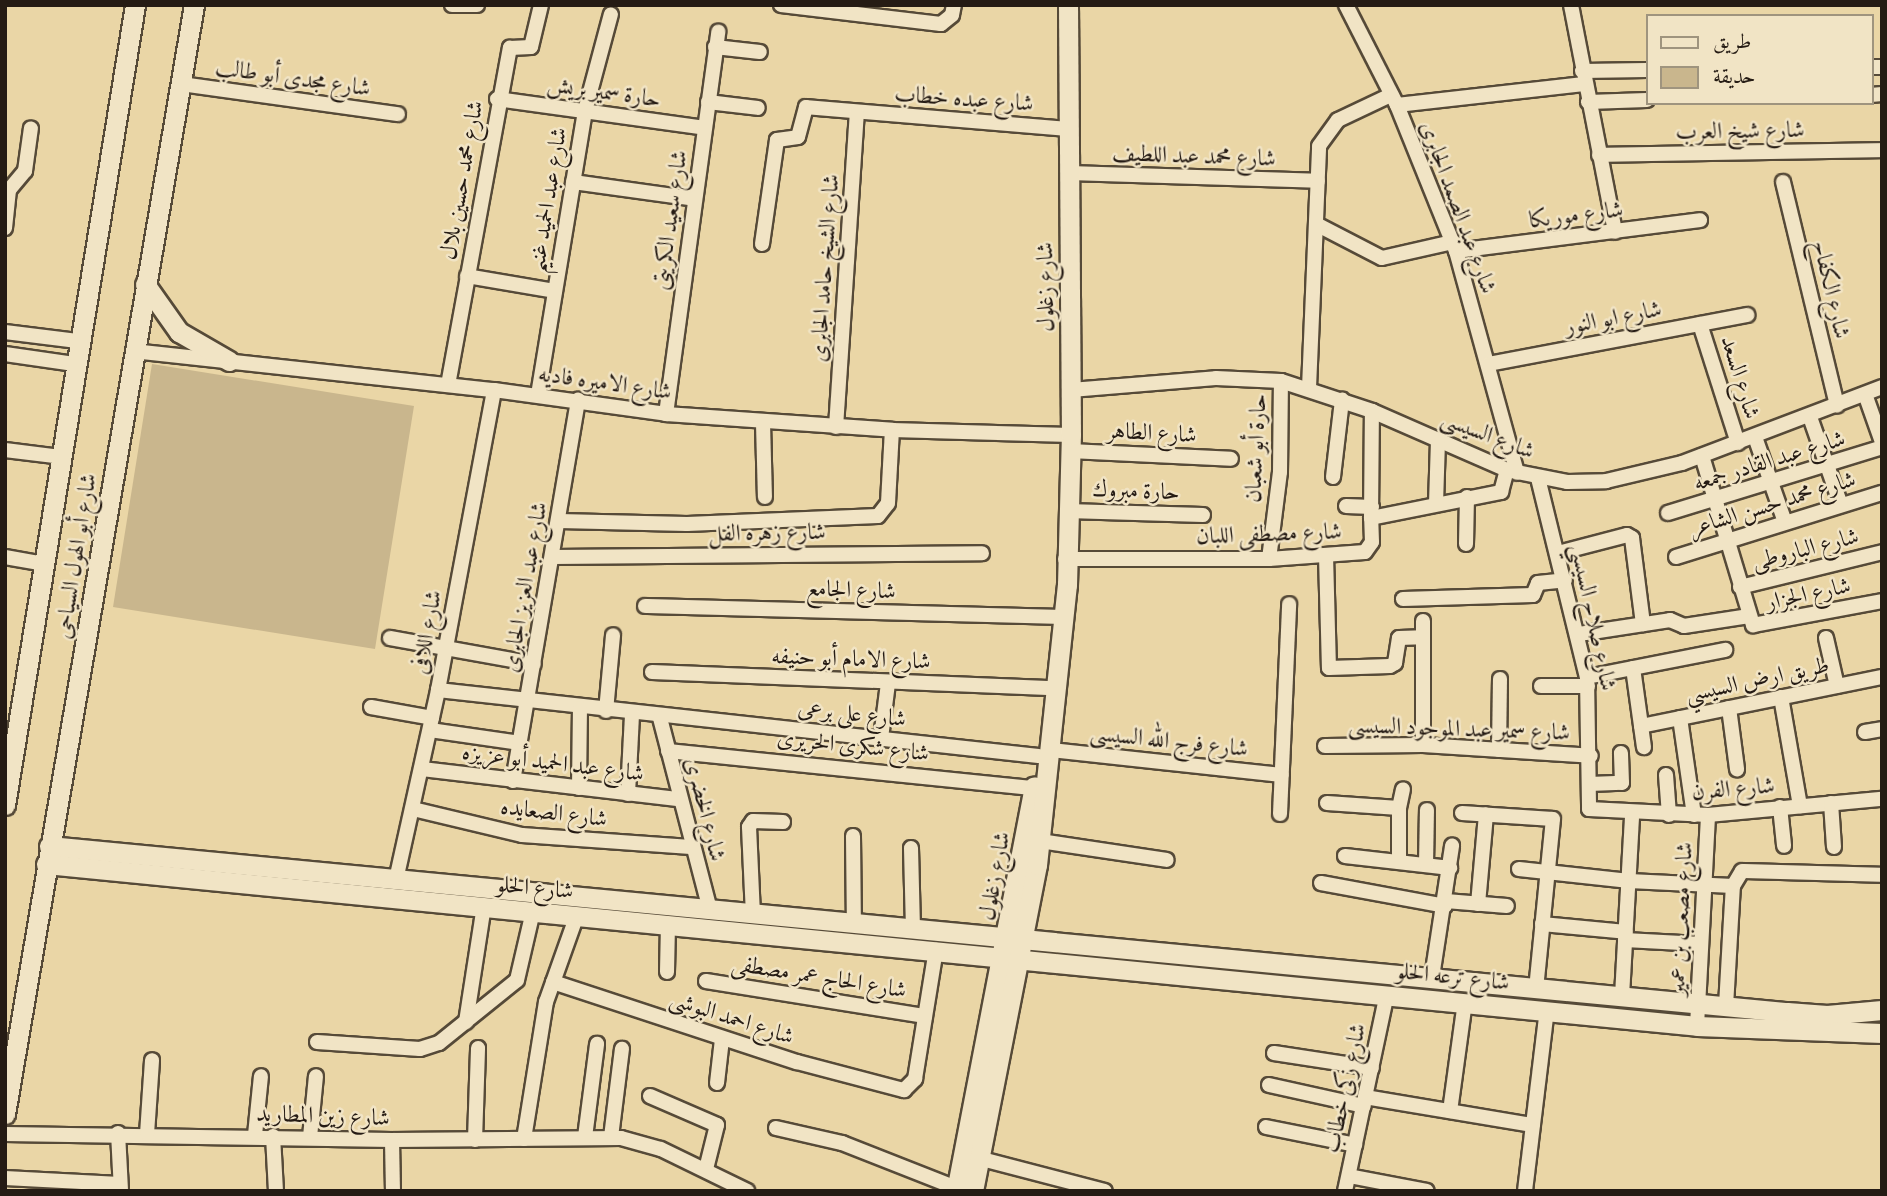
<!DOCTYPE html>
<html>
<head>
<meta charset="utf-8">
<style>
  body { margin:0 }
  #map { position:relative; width:1887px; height:1196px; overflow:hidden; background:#ead6a6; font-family:"EB Garamond",Amiri,serif }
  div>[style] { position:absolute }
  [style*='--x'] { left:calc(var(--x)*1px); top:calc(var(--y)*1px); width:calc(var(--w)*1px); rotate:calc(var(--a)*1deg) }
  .green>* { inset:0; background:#c9b68d }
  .roads { filter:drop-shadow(2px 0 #564a38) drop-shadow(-2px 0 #564a38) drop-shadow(0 2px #564a38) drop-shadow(0 -2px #564a38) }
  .street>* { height:14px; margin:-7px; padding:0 7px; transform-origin:7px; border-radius:7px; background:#f1e4c5 }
  .secondary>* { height:19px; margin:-9.5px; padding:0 9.5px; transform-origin:9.5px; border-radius:9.5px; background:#f1e4c5 }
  span { translate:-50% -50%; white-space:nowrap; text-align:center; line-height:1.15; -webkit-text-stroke:5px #f1e4c5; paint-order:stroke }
  .street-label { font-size:23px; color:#251b14 }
  .frame { position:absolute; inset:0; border:7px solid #251b14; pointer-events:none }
  .legend { position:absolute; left:1646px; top:14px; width:228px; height:91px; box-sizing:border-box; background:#f1e4c5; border:2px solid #9f947e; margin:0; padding:9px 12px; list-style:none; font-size:21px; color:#251b14 }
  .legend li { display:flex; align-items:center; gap:14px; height:35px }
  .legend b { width:35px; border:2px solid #9f947e }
</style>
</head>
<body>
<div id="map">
  <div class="green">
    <i style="clip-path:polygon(152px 364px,414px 406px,375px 649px,113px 607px)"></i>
  </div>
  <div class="roads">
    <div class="street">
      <i style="--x:452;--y:5;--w:25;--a:0"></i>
      <i style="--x:781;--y:5;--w:161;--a:6.8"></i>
      <i style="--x:941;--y:24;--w:14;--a:-39"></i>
      <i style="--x:952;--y:15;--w:10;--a:-79"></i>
      <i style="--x:1346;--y:5;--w:112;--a:63"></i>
      <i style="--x:1397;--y:105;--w:157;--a:68"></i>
      <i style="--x:1456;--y:251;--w:230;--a:74.6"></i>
      <i style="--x:1571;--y:5;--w:231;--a:79"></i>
      <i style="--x:715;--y:47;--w:45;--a:6.3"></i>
      <i style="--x:1871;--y:67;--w:11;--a:0"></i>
      <i style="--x:1582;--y:71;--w:65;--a:-0.9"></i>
      <i style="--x:181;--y:84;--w:219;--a:7.9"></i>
      <i style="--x:1871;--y:95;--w:11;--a:-5"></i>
      <i style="--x:497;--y:99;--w:210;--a:7.9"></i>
      <i style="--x:708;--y:102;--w:50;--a:6.8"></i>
      <i style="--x:1588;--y:102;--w:59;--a:-1.9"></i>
      <i style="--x:1397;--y:105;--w:188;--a:-6.4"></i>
      <i style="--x:1599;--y:155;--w:283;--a:-1"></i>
      <i style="--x:1068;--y:173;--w:250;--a:1.8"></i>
      <i style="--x:573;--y:182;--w:123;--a:7.9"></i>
      <i style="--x:1783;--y:182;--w:230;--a:76.4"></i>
      <i style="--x:1316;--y:224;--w:74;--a:27.3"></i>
      <i style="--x:1382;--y:258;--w:73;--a:-12.7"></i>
      <i style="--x:5;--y:228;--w:38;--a:-84"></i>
      <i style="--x:9;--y:190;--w:25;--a:-50"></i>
      <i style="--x:25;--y:171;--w:43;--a:-82.1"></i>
      <i style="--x:762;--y:244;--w:105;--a:-81.8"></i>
      <i style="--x:777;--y:140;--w:21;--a:-8"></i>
      <i style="--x:798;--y:137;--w:31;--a:-75"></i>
      <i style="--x:806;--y:107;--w:262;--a:4.8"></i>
      <i style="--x:1456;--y:251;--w:246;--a:-7.2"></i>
      <i style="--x:467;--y:276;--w:89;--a:9.7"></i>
      <i style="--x:1700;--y:324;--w:125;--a:72.3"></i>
      <i style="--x:5;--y:332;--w:73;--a:7.1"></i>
      <i style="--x:133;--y:351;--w:363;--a:6.2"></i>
      <i style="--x:494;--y:390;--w:174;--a:7.9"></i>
      <i style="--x:666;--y:414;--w:227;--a:4"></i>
      <i style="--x:892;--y:430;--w:179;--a:1.6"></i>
      <i style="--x:5;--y:354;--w:70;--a:8.2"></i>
      <i style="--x:1488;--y:364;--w:264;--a:-10.7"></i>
      <i style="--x:448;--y:385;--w:343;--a:-79.6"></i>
      <i style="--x:510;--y:48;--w:21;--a:-3"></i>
      <i style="--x:531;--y:47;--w:43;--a:-76.6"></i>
      <i style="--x:1309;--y:388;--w:242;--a:-87.6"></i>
      <i style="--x:1319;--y:146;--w:32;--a:-54"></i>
      <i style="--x:1338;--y:120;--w:59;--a:-25.3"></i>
      <i style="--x:1071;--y:390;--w:145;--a:-4.7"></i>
      <i style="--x:1216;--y:378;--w:65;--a:2.6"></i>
      <i style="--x:1281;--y:381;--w:96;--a:18.2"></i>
      <i style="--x:1372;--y:411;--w:147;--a:23.6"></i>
      <i style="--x:1507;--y:470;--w:61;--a:11.3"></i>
      <i style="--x:1567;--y:482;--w:39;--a:-1"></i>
      <i style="--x:1606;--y:481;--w:78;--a:-13.3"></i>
      <i style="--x:1682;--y:463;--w:214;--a:-20.8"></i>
      <i style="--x:1865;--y:394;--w:51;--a:70.5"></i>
      <i style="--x:538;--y:395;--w:288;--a:-80.6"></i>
      <i style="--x:585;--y:111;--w:100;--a:-75"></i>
      <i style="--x:666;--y:414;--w:386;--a:-82.2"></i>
      <i style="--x:1810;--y:417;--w:93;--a:70.6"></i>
      <i style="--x:763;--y:423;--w:74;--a:88.5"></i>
      <i style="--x:836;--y:427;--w:315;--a:-86.2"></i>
      <i style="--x:1755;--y:437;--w:90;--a:70.6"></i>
      <i style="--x:5;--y:450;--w:56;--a:7.1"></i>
      <i style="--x:1070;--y:451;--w:161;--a:2.8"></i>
      <i style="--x:1702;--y:456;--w:177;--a:73.2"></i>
      <i style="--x:1753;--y:625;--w:131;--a:-10.5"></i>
      <i style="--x:1333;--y:477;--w:78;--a:-83.3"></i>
      <i style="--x:1538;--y:478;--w:205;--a:76.2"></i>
      <i style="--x:1587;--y:677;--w:132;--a:89.1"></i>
      <i style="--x:1589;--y:809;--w:119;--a:2.9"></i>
      <i style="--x:1708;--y:815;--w:175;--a:-5.3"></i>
      <i style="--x:1436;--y:504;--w:64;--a:-88.2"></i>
      <i style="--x:1346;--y:506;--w:26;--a:2"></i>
      <i style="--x:1067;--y:511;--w:136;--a:1.7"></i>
      <i style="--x:1668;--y:513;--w:224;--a:-17.1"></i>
      <i style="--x:1371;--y:518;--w:107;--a:-89.5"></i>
      <i style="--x:559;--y:521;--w:128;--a:1.3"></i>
      <i style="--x:687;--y:524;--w:191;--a:-2.4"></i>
      <i style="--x:878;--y:516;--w:16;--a:-52"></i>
      <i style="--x:888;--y:503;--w:73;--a:-86.9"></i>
      <i style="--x:1466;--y:544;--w:47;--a:-88.8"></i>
      <i style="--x:1558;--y:553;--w:71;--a:-14.6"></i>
      <i style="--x:1627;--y:535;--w:6;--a:31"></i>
      <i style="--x:1632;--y:538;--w:87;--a:82.7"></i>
      <i style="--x:1326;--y:555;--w:113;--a:88.5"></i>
      <i style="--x:1329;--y:668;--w:61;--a:-1.9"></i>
      <i style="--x:1390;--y:666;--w:6;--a:-31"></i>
      <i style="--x:1395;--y:663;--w:25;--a:-81"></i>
      <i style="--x:1399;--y:638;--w:23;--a:-2"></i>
      <i style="--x:5;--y:557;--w:41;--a:9.9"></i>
      <i style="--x:553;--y:557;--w:429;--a:-0.5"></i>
      <i style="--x:1676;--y:557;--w:216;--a:-17.3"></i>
      <i style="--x:1065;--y:559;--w:204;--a:0"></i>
      <i style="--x:1269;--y:559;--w:96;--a:-4.2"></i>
      <i style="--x:1365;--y:552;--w:12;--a:-55"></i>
      <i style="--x:1372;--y:542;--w:24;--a:-92"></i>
      <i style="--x:1371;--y:518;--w:133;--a:-11.3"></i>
      <i style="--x:1501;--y:492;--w:23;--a:-75"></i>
      <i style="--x:1269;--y:559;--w:88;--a:-82.8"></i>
      <i style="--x:1280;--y:472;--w:91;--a:-89.4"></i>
      <i style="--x:1740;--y:587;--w:146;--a:-13.8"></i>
      <i style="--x:1403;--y:599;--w:130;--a:-1.8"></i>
      <i style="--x:1533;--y:595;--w:13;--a:-67"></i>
      <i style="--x:1538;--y:583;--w:27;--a:-6"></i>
      <i style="--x:645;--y:606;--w:411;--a:1.5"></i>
      <i style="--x:1423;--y:621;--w:124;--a:90"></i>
      <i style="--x:1579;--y:634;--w:92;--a:-8.7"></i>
      <i style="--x:1670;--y:620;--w:15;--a:23"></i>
      <i style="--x:1684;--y:626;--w:66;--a:-8.7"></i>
      <i style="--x:390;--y:638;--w:146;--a:10.2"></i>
      <i style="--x:1826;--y:638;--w:49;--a:77.1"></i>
      <i style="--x:1633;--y:668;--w:80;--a:82.1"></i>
      <i style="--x:652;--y:672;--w:396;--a:2.3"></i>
      <i style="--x:1587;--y:677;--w:141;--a:-11.1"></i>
      <i style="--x:1541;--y:686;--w:47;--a:0"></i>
      <i style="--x:438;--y:690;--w:604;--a:6.28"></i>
      <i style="--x:1781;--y:697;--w:111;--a:80.1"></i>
      <i style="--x:371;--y:707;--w:62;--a:10.2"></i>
      <i style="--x:1729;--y:708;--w:62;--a:82.5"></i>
      <i style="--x:606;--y:711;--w:76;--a:-84.7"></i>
      <i style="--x:660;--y:718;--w:198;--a:75.4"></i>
      <i style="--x:1680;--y:718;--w:98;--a:81.8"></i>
      <i style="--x:1641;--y:726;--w:246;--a:-11.5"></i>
      <i style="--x:430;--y:730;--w:91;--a:8.2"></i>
      <i style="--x:1865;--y:732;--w:17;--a:-10"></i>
      <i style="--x:881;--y:738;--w:55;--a:-82.7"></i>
      <i style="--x:1325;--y:746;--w:98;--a:-0.6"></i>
      <i style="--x:1423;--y:745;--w:168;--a:3.7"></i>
      <i style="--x:1051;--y:750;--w:232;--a:6.2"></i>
      <i style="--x:1499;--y:750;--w:71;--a:-89.2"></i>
      <i style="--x:668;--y:751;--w:368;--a:5.8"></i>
      <i style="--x:422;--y:769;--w:259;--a:6.7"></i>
      <i style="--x:1666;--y:775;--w:40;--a:85.7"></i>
      <i style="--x:513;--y:781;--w:387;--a:-80.3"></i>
      <i style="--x:1589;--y:784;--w:33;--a:-2"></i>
      <i style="--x:1622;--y:783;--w:30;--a:-92"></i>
      <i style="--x:579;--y:788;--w:80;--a:-89.3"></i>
      <i style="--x:628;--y:794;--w:80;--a:-87.1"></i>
      <i style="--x:1327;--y:803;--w:72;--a:4"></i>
      <i style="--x:1399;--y:808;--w:54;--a:90"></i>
      <i style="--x:1831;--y:803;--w:44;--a:86.1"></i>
      <i style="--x:1780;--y:807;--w:39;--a:84"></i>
      <i style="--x:1399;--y:808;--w:19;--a:-78"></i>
      <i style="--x:413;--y:809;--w:112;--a:13.4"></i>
      <i style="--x:522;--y:835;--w:169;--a:4.1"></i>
      <i style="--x:1462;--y:813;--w:91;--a:3.8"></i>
      <i style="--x:1553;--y:819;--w:170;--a:95.7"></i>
      <i style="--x:1280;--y:814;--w:210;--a:-87.5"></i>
      <i style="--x:853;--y:836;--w:89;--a:89.4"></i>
      <i style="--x:1040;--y:841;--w:128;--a:8.5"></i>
      <i style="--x:911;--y:848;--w:82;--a:88.6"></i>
      <i style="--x:1345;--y:856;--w:106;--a:6.5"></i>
      <i style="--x:1426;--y:865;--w:55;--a:-89"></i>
      <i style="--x:1519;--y:869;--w:111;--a:6.2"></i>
      <i style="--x:1629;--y:881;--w:104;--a:2.8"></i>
      <i style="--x:396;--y:880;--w:195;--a:-77.5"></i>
      <i style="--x:438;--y:690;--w:305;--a:-79.4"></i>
      <i style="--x:1321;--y:883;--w:126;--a:10.5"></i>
      <i style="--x:1446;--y:901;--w:61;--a:4.7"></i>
      <i style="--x:1478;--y:904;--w:90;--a:-84.9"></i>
      <i style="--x:753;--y:915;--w:88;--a:-92.6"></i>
      <i style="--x:749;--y:827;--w:7;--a:-56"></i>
      <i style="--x:753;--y:821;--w:30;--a:2"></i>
      <i style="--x:1542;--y:924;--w:84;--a:5.4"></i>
      <i style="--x:1625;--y:940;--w:76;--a:3"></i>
      <i style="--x:667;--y:972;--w:48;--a:-88.8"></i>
      <i style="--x:1432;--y:977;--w:133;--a:-81.3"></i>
      <i style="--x:706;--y:981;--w:222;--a:9.1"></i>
      <i style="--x:553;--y:982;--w:257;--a:18.2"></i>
      <i style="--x:797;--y:1062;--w:111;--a:14.7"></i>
      <i style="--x:904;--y:1090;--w:16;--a:-45"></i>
      <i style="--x:915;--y:1079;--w:131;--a:-80.8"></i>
      <i style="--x:1622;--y:996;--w:181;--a:-86.8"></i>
      <i style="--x:1726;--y:1006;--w:120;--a:-86.7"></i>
      <i style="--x:1733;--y:886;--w:17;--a:-59"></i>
      <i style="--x:1742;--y:871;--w:140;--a:1.6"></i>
      <i style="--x:466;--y:1022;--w:117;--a:-81.2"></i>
      <i style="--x:1697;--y:1026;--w:211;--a:-87"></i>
      <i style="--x:317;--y:1042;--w:103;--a:3.9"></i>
      <i style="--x:420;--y:1049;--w:20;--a:-18"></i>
      <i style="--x:439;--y:1043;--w:100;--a:-38.9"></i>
      <i style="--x:517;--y:980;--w:71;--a:-76.9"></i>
      <i style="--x:1274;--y:1053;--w:99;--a:8.7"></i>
      <i style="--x:717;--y:1083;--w:44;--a:-83.5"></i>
      <i style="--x:1269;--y:1085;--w:97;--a:12.5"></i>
      <i style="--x:650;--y:1096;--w:73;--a:23.4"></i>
      <i style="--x:717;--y:1125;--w:45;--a:104"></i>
      <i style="--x:1365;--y:1097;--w:170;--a:9.5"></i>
      <i style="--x:1450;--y:1111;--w:110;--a:-82.2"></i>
      <i style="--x:1266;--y:1127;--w:91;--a:11.4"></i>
      <i style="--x:776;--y:1128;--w:68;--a:12.8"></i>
      <i style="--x:842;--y:1143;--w:123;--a:21.5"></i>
      <i style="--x:118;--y:1133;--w:58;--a:87"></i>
      <i style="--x:5;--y:1134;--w:387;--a:0.9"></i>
      <i style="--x:392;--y:1140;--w:229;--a:-0.5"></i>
      <i style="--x:621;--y:1138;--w:41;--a:15.4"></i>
      <i style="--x:661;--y:1149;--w:96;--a:26"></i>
      <i style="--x:147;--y:1134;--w:74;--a:-86.1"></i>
      <i style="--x:255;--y:1135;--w:59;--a:-84.2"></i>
      <i style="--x:273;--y:1136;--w:55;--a:86.9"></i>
      <i style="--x:310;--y:1137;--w:61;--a:-84.4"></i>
      <i style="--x:585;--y:1137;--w:94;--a:-82.6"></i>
      <i style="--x:611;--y:1137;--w:89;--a:-82.9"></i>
      <i style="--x:524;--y:1139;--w:139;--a:-80.9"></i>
      <i style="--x:546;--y:1002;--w:92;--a:-70.4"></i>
      <i style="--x:392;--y:1140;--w:51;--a:88.9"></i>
      <i style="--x:475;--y:1140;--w:92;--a:-88.1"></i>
      <i style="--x:978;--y:1158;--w:131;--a:14.6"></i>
      <i style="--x:1349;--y:1176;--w:79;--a:10.9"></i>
      <i style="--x:5;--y:1178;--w:115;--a:3"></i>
      <i style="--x:1345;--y:1191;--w:201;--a:-78"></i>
      <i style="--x:1525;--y:1191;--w:182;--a:-83.1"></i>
    </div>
    <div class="secondary">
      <i style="--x:145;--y:284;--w:59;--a:54.7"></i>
      <i style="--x:179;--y:332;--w:58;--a:30.1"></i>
      <i style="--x:5;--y:805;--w:810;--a:-80.77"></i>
      <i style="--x:49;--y:846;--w:1746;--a:5.46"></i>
      <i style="--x:1787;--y:1012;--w:40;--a:4.3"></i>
      <i style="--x:1827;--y:1015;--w:55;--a:-5.2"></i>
      <i style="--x:46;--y:864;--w:1659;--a:5.6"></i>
      <i style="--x:1697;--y:1026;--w:185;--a:2.2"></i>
      <i style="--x:5;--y:1114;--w:1125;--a:-80.33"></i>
      <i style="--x:956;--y:1191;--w:412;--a:-79.1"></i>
      <i style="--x:973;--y:1191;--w:332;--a:-78.9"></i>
      <i style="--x:1037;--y:865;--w:282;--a:-83.9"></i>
      <i style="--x:1067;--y:585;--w:150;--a:-88.5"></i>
      <i style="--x:1071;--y:435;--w:430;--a:-90.4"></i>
    </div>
  </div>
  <div class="street-label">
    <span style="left:293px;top:77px;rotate:8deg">شارع مجدى أبو طالب</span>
    <span style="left:604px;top:91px;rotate:8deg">حارة سمير بريش</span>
    <span style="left:964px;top:98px;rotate:4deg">شارع عبده خطاب</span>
    <span style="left:1740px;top:130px;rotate:-1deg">شارع شيخ العرب</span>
    <span style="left:1194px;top:155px;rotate:2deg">شارع محمد عبد اللطيف</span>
    <span style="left:461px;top:180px;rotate:-80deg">شارع محمد حسين بلال</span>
    <span style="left:547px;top:200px;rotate:-81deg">شارع عبد الحميد غنيم</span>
    <span style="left:1459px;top:207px;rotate:70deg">شارع عبد الصمد الجابرى</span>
    <span style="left:1576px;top:214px;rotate:-7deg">شارع موريكا</span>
    <span style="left:669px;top:220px;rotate:-82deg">شارع سعيد الكريتى</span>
    <span style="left:824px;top:268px;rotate:-86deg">شارع الشيخ حامد الجابرى</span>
    <span style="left:1045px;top:287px;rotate:-91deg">شارع زغلول</span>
    <span style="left:1832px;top:289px;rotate:77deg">شارع الكفاح</span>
    <span style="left:1613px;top:317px;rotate:-11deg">شارع ابو النور</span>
    <span style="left:1741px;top:377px;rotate:73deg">شارع السعد</span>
    <span style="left:605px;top:382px;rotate:8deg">شارع الاميره فاديه</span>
    <span style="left:1152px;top:432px;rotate:3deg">شارع الطاهر</span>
    <span style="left:1488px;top:434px;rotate:21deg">شارع السيسى</span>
    <span style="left:1255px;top:448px;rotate:-87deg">حارة أبو شعبان</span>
    <span style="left:1769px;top:460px;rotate:-17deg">شارع عبد القادر جمعه</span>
    <span style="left:1136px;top:490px;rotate:2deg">حارة مبروك</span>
    <span style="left:1772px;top:503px;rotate:-17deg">شارع محمد حسن الشاعر</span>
    <span style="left:767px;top:532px;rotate:-1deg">شارع زهره الفل</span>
    <span style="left:1269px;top:533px;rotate:-2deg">شارع مصطفى اللبان</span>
    <span style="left:1805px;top:548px;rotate:-14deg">شارع الباروطى</span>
    <span style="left:75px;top:556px;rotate:-81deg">شارع أبو الهول السياحى</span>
    <span style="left:524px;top:587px;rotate:-80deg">شارع عبد العزيز الجابرى</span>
    <span style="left:851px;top:589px;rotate:2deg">شارع الجامع</span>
    <span style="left:1808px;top:593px;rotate:-12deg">شارع الجزار</span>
    <span style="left:1594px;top:617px;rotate:78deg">شارع صلاح السيسي</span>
    <span style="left:426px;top:632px;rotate:-80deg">شارع اللافى</span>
    <span style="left:851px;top:658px;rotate:2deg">شارع الامام أبو حنيفه</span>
    <span style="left:1757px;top:679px;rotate:-12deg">طريق ارض السيسي</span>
    <span style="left:852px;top:713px;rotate:6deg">شارع على برعى</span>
    <span style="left:1459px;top:728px;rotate:2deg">شارع سمير عبد الموجود السيسى</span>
    <span style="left:1169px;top:740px;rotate:6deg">شارع فرج الله السيسى</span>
    <span style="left:853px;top:745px;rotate:6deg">شارع شكرى الحريرى</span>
    <span style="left:553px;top:762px;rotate:7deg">شارع عبد الحميد أبو عزيزه</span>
    <span style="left:1733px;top:788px;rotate:-5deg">شارع الفرن</span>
    <span style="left:706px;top:809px;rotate:76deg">شارع الخضرى</span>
    <span style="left:554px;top:812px;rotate:7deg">شارع الصعايده</span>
    <span style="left:994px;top:876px;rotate:-80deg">شارع زغلول</span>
    <span style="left:535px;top:887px;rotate:5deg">شارع الحلو</span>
    <span style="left:1680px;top:919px;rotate:-87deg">شارع مصعب بن عمير</span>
    <span style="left:819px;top:976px;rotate:9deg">شارع الحاج عمر مصطفى</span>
    <span style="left:1453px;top:976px;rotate:6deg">شارع ترعه الحلو</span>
    <span style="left:732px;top:1017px;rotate:18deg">شارع احمد البوشى</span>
    <span style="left:1344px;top:1088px;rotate:-78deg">شارع زكى خطاب</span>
    <span style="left:323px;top:1115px;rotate:2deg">شارع زين المطاريد</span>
  </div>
  <div class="frame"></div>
  <ul class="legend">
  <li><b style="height:9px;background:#f1e4c5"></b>طريق</li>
  <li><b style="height:19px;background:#c9b68d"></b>حديقة</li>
  </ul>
</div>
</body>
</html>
